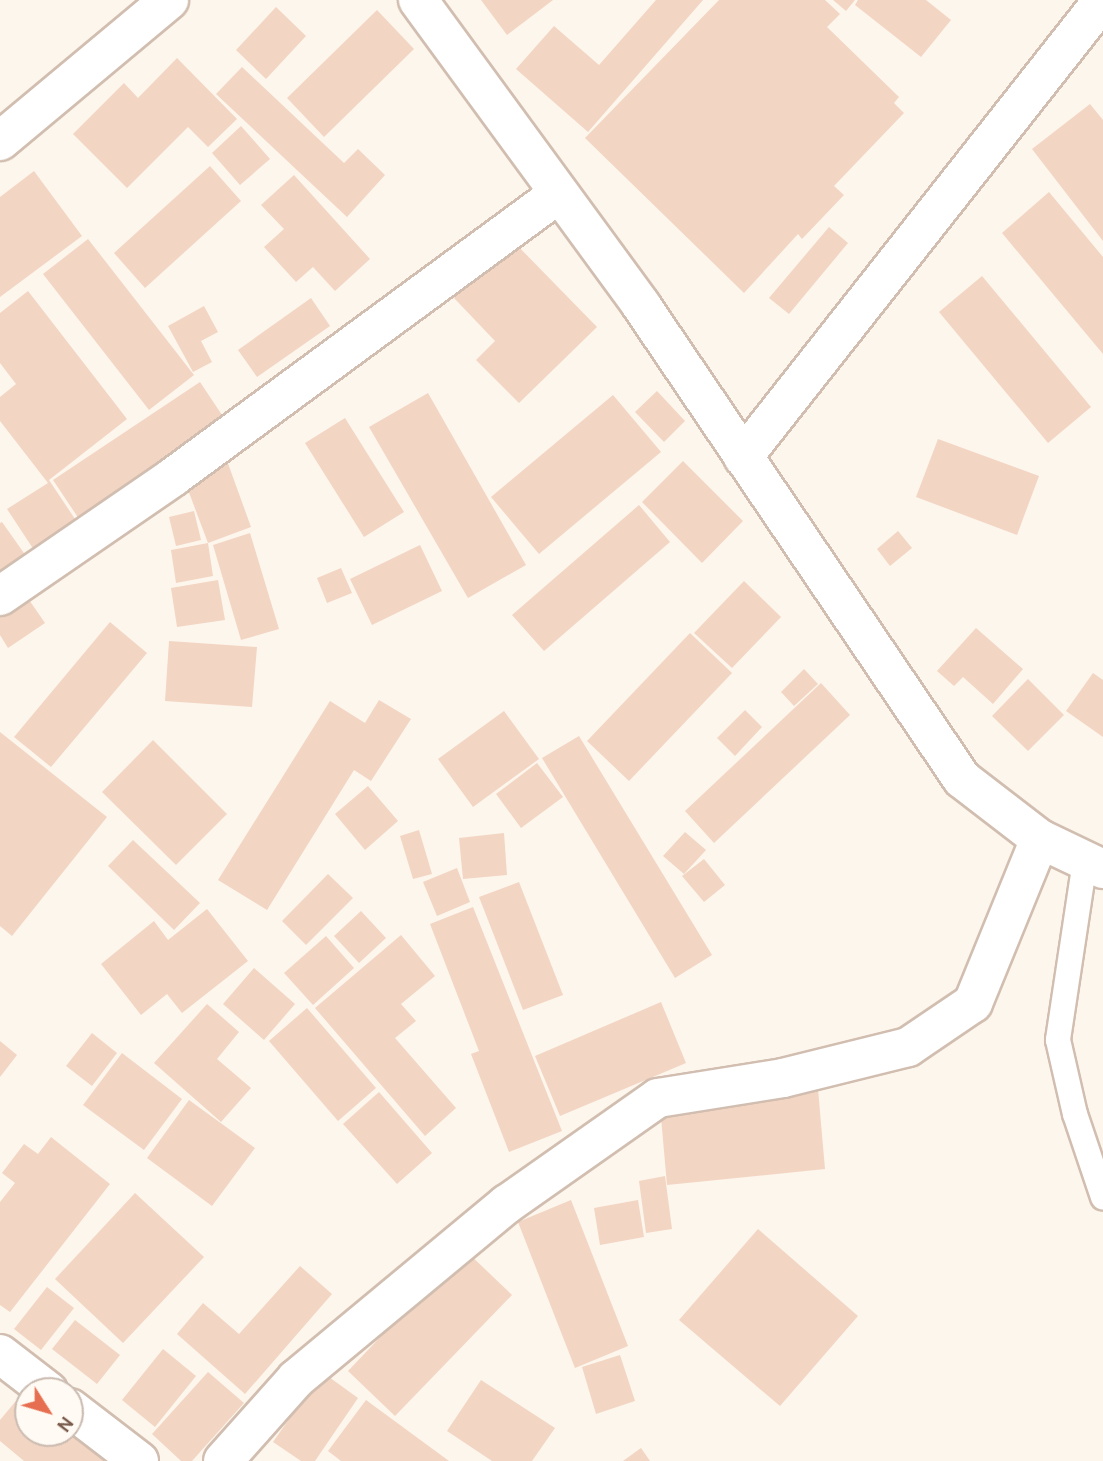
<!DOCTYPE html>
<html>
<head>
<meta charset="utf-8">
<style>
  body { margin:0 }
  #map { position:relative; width:1103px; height:1461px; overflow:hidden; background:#fdf6ec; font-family:Overpass,sans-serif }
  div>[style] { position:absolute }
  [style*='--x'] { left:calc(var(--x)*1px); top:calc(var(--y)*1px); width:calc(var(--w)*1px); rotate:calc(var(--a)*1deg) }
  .building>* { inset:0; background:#f3d5c3 }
  .roads { filter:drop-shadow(2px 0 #d1beb0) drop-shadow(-2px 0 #d1beb0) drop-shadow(0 2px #d1beb0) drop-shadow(0 -2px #d1beb0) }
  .service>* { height:24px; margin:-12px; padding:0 12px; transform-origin:12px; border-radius:12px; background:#fff }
  .minor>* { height:38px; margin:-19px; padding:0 19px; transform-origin:19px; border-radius:19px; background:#fff }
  span { translate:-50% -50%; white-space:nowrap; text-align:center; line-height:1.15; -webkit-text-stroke:5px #fffaf3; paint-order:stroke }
  .north { position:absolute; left:14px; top:1377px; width:70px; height:70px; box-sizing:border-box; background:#fffaf3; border:2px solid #cabbb1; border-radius:50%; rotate:127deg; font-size:19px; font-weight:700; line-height:28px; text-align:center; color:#7a5c4d }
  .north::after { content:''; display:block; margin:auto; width:24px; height:32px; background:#e76f51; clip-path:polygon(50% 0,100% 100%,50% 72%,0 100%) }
</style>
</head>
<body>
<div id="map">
  <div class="building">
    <i style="clip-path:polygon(481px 0,553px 0,507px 35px)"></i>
    <i style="clip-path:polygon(656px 0,703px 0,588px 132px,516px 69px,554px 26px,599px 65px)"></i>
    <i style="clip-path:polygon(719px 0,825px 0,840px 14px,827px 27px,899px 97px,894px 103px,904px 113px,834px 186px,844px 195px,802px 239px,798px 234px,744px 293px,585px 138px)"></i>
    <i style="clip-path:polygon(833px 0,855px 0,846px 11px)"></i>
    <i style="clip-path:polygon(858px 0,926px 0,951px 20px,921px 57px,855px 5px)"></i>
    <i style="clip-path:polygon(276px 7px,306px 36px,266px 79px,236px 50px)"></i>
    <i style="clip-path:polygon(377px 10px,414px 49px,324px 137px,287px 98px)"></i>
    <i style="clip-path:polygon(177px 58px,237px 119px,208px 147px,188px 127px,127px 188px,73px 134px,124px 83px,138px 98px)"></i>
    <i style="clip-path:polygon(242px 67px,344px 163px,358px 149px,385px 175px,347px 217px,216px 94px)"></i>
    <i style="clip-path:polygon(1090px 104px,1103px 120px,1103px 241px,1032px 149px)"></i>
    <i style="clip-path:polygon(241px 126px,270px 159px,240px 185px,212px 153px)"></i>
    <i style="clip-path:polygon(210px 166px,241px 201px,145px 288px,114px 253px)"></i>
    <i style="clip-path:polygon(34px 171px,82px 236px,0 297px,0 197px)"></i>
    <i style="clip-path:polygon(294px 175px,370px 259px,335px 291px,313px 267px,296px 282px,264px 247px,284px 229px,261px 205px)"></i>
    <i style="clip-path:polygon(1049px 192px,1103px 257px,1103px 354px,1002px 233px)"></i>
    <i style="clip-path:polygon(829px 227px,848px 243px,789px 314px,769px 298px)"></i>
    <i style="clip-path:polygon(88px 239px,194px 375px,149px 410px,43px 274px)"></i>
    <i style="clip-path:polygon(512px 240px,597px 327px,519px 403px,476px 360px,495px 341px,454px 298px)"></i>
    <i style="clip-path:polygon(982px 276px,1091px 407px,1048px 443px,939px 312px)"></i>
    <i style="clip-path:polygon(28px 291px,127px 419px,49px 480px,77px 522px,34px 550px,7px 509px,48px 483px,0 421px,0 397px,16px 384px,0 363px,0 313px)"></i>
    <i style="clip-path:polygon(311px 298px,330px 326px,257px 377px,238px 350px)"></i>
    <i style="clip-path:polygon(204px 306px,218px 332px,201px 341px,212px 362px,193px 372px,168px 326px)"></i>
    <i style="clip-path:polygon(200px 382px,228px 424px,81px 522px,53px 480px)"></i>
    <i style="clip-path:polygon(657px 391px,685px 421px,664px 442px,635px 412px)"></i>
    <i style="clip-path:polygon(428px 393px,526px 565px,468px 598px,369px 427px)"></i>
    <i style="clip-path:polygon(613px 395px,661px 452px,539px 554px,491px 497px)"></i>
    <i style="clip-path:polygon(345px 418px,404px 512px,364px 537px,305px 443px)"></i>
    <i style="clip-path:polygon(938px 439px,1039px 476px,1017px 535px,916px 497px)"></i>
    <i style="clip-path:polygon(226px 458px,251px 527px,208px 543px,182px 474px)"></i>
    <i style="clip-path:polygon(683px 461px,743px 521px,702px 563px,642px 502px)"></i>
    <i style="clip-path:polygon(639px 505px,670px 542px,544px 651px,512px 615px)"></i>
    <i style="clip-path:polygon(194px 511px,201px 540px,176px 546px,169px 517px)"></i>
    <i style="clip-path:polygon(2px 522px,26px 556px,0 574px,0 523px)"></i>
    <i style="clip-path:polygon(898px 531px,912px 548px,890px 566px,877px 549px)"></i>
    <i style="clip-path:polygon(250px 533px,279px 629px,241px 640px,213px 545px)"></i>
    <i style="clip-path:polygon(208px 543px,213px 576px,176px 583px,171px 550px)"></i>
    <i style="clip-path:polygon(420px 545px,442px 591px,372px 625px,350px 579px)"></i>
    <i style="clip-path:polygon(341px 568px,352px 593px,327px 603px,317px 578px)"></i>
    <i style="clip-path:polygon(218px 580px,225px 620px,177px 627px,171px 588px)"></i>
    <i style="clip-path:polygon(744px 581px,781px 617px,732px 668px,694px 633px)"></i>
    <i style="clip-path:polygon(25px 594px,45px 623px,8px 648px,0 635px,0 611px)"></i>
    <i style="clip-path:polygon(110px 622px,147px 653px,51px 767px,14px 737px)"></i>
    <i style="clip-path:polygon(976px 628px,1023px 669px,993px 704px,963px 677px,954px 686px,937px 671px)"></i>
    <i style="clip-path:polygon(690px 633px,732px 673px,629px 781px,587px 741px)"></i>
    <i style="clip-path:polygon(169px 641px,257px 647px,252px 707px,165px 701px)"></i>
    <i style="clip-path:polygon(804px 669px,818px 684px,794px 706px,781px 692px)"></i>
    <i style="clip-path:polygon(1093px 673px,1103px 680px,1103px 737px,1066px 711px)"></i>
    <i style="clip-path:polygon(1028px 679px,1064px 715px,1028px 751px,992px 716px)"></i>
    <i style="clip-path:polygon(821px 683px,850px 715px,714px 843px,685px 811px)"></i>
    <i style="clip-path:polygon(379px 700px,411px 719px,371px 781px,354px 770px,267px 910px,218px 880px,330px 701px,365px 723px)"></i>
    <i style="clip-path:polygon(745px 710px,762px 727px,735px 756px,717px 738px)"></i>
    <i style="clip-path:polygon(504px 711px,539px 759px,473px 807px,438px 759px)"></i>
    <i style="clip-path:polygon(0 732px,107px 817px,12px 936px,0 926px)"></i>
    <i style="clip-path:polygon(579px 736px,712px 955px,675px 978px,542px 758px)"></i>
    <i style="clip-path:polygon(153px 740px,227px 814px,176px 865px,102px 792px)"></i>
    <i style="clip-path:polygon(537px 763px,563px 797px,521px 828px,496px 794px)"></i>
    <i style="clip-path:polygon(368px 786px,398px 821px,365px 850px,335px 814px)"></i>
    <i style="clip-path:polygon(419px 830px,432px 874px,413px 879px,400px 836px)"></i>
    <i style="clip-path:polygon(685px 832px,706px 850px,684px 874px,663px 856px)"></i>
    <i style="clip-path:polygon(504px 833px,507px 875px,463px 879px,459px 838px)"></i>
    <i style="clip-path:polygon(133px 840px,200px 903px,174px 930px,108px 866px)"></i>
    <i style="clip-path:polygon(704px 859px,725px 885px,704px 902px,682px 876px)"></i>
    <i style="clip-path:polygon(457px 868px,470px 902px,437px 916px,423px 882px)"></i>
    <i style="clip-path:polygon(328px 874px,353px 898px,306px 945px,282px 921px)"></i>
    <i style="clip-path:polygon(519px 882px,563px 995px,523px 1010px,479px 897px)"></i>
    <i style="clip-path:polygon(473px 907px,562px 1131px,509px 1152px,471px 1054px,479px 1051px,430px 924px)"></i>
    <i style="clip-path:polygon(207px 909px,248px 961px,182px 1013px,167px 994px,141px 1015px,101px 964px,154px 921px,168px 940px)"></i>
    <i style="clip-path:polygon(361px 911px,386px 938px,359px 963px,334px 936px)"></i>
    <i style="clip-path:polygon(401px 935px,435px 976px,401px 1004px,416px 1021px,395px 1038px,456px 1108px,425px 1136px,315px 1008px)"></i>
    <i style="clip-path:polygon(326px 936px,354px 968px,313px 1005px,284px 973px)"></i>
    <i style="clip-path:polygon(254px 968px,295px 1004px,264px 1040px,223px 1004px)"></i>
    <i style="clip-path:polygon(661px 1002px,686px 1063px,560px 1116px,535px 1056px)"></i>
    <i style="clip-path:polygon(207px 1004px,239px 1032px,217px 1059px,251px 1088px,221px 1122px,154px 1063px)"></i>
    <i style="clip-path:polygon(307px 1008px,376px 1088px,338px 1121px,269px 1041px)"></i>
    <i style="clip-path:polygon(92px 1033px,117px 1053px,92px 1086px,66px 1066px)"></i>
    <i style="clip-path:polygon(0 1041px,17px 1055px,0 1077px)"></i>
    <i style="clip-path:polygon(122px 1053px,182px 1099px,144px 1150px,83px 1105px)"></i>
    <i style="clip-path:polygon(818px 1089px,825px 1169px,667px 1185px,660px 1106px)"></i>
    <i style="clip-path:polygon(379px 1092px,432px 1153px,397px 1184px,343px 1124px)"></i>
    <i style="clip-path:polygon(189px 1100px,255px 1148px,212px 1206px,147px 1158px)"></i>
    <i style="clip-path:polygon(51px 1137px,110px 1184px,10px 1312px,0 1305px,0 1202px,15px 1183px,2px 1173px,24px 1144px,38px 1154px)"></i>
    <i style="clip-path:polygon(665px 1176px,672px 1229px,646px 1233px,639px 1181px)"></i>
    <i style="clip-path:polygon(135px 1193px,204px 1257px,123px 1343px,55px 1279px)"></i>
    <i style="clip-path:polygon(571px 1200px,628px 1346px,575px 1368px,518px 1222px)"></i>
    <i style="clip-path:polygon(638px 1200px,644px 1237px,600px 1245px,594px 1208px)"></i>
    <i style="clip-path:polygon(758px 1229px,858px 1316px,780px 1406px,679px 1320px)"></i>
    <i style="clip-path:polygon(464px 1249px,512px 1295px,395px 1416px,348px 1371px)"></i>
    <i style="clip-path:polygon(300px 1266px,332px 1294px,245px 1394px,177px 1334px,203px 1303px,239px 1334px)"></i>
    <i style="clip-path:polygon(47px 1287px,74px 1308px,41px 1350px,14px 1329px)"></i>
    <i style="clip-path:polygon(75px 1320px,120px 1355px,97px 1384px,52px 1349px)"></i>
    <i style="clip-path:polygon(163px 1349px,196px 1376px,155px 1427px,122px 1400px)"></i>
    <i style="clip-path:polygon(620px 1355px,635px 1401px,596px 1414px,582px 1367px)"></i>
    <i style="clip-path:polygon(208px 1372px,244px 1403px,192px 1461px,181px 1461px,152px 1434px)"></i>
    <i style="clip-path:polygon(322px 1372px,358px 1398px,315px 1461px,301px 1461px,273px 1442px)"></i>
    <i style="clip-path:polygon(481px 1380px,555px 1428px,532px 1461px,492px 1461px,447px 1431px)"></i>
    <i style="clip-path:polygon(30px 1384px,28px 1433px,70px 1433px,70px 1418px,122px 1461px,24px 1461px,0 1441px,0 1420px)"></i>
    <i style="clip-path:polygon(366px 1400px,449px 1461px,341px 1461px,328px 1451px)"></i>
    <i style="clip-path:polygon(641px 1448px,650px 1461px,623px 1461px)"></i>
  </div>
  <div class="roads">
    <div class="service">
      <i style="--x:1085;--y:861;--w:181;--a:98.6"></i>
      <i style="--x:1058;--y:1040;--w:76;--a:77.1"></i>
      <i style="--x:1075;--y:1114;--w:88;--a:71.4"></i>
    </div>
    <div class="minor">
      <i style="--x:418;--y:0;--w:378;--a:53.8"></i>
      <i style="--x:641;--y:305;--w:572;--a:55.89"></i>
      <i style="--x:962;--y:779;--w:98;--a:37.6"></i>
      <i style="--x:1040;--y:839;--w:70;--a:25.5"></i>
      <i style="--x:0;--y:141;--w:220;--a:-39.8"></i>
      <i style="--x:743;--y:457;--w:582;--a:-51.77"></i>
      <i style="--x:0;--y:596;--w:210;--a:-34.5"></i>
      <i style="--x:173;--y:477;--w:476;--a:-36.3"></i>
      <i style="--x:0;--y:1354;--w:61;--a:37.6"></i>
      <i style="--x:70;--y:1408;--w:87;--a:37.5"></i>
      <i style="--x:223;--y:1461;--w:110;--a:-48.3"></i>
      <i style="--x:296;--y:1379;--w:274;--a:-39.7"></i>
      <i style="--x:507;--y:1204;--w:184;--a:-35.1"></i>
      <i style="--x:658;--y:1098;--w:127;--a:-9.1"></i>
      <i style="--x:783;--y:1078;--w:129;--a:-13.9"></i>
      <i style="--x:908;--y:1047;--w:78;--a:-34.1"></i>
      <i style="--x:973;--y:1003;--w:177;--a:-67.8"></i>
    </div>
  </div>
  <div class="north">N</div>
</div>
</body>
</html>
